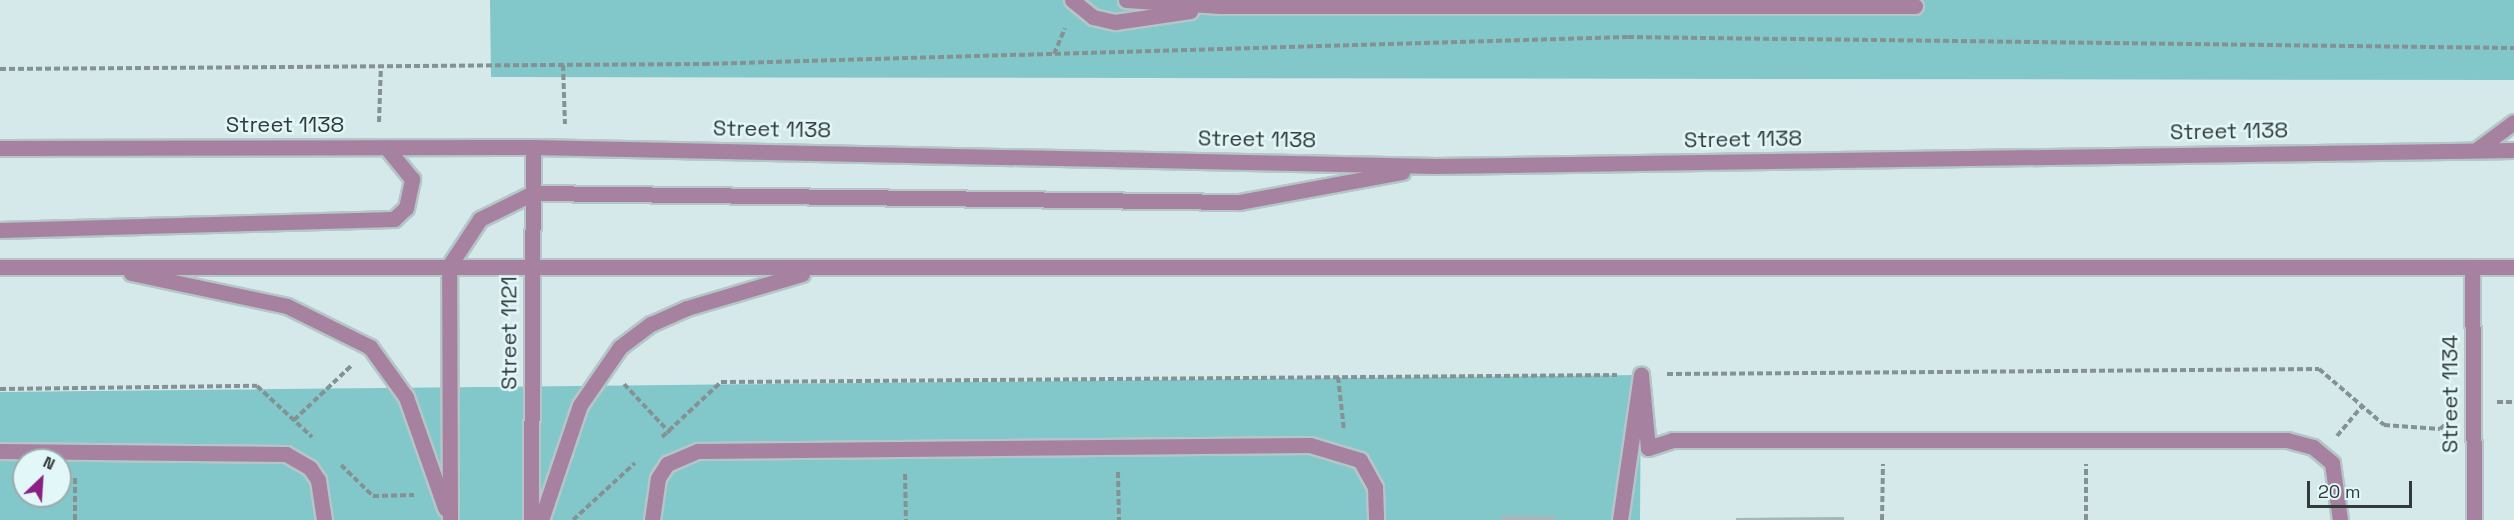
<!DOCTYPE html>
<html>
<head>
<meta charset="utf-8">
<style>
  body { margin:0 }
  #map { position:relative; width:2514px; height:520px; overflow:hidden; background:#d5e9ea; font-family:"Space Grotesk",sans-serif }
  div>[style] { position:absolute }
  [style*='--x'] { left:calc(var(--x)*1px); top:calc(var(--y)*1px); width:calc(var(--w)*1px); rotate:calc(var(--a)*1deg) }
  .green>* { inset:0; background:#82c7ca }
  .building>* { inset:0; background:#a4b8b9 }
  .path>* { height:4px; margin-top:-2px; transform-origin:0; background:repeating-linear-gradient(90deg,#849293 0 6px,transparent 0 9px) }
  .roads { filter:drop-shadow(2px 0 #b4c6c7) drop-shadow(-2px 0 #b4c6c7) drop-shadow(0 2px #b4c6c7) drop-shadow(0 -2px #b4c6c7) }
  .minor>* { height:15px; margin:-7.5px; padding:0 7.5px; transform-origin:7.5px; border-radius:7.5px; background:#a681a0 }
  span { translate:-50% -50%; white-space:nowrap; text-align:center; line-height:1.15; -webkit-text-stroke:5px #e2f7f7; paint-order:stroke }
  .street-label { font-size:22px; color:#323a3b }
  .north { position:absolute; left:12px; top:448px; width:60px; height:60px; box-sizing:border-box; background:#e2f7f7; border:2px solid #9cabac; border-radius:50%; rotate:25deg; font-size:16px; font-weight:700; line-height:24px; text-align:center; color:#323a3b }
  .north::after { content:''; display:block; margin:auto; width:21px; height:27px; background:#8b1f83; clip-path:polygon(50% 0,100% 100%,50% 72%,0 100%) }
  .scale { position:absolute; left:2307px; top:481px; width:105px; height:27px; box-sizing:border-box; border:3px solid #323a3b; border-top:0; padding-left:8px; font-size:18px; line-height:21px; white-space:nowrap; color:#323a3b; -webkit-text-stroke:4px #e2f7f7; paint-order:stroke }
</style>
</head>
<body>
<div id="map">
  <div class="green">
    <i style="clip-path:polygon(490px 0,2514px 0,2514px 80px,491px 77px)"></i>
    <i style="clip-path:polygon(evenodd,1641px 375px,1640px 520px,0 520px,0 392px,1641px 375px,24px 460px,60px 460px,60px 496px,24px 496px,24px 460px)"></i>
  </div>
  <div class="building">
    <i style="clip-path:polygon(1500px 515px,1556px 516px,1556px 520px,1500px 520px)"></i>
    <i style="clip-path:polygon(1844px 517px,1844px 520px,1736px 520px,1736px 518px)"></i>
  </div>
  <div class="path">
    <i style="--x:1054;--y:54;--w:28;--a:-67"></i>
    <i style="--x:563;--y:65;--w:59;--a:88.1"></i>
    <i style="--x:0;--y:69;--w:704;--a:-0.41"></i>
    <i style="--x:704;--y:64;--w:924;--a:-1.67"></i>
    <i style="--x:1628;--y:37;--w:886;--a:0.71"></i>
    <i style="--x:379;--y:122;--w:56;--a:-88"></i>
    <i style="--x:1667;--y:374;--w:652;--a:-0.44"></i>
    <i style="--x:2319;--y:369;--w:86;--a:40.7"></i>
    <i style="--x:2384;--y:425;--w:56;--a:4.1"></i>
    <i style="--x:2440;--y:429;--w:11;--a:-41"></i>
    <i style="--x:1338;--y:377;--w:53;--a:83.5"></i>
    <i style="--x:624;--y:384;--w:67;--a:46.8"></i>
    <i style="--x:0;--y:389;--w:257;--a:-0.7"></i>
    <i style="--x:257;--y:386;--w:75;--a:42.8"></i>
    <i style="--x:2497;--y:402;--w:17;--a:0"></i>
    <i style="--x:294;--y:420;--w:80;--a:-43.5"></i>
    <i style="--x:2337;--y:436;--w:39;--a:-50"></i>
    <i style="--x:662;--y:437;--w:81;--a:-43"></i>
    <i style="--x:721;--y:382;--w:896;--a:-0.45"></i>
    <i style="--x:341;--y:465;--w:45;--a:44.1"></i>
    <i style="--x:373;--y:496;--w:41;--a:-1.4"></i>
    <i style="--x:1118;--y:472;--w:48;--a:88.8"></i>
    <i style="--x:905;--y:474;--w:46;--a:88.8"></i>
    <i style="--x:75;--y:520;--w:44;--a:-90"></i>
    <i style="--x:573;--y:520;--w:84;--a:-42.6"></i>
    <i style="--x:1882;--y:520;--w:56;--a:-89"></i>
    <i style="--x:2086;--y:520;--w:56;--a:-90"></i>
  </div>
  <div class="roads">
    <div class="minor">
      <i style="--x:1072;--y:0;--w:27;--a:39"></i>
      <i style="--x:1093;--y:17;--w:23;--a:13"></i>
      <i style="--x:1115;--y:22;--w:76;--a:-8.3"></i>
      <i style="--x:1126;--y:0;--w:95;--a:3.6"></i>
      <i style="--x:1221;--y:6;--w:694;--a:0"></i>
      <i style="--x:0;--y:148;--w:533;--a:-0.11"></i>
      <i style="--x:533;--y:147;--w:902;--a:1.21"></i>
      <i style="--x:1435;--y:166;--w:1079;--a:-0.85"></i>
      <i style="--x:2476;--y:150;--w:47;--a:-36.4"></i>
      <i style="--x:0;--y:230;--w:394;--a:-1.6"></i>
      <i style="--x:394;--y:219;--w:16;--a:-43"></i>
      <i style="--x:406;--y:208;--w:30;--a:-78"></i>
      <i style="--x:412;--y:179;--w:41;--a:-129.1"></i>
      <i style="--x:0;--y:267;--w:2514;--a:0"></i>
      <i style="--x:2472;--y:267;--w:253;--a:89.5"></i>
      <i style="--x:131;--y:273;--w:159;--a:11.9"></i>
      <i style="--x:287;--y:306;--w:93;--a:26.3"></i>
      <i style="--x:370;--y:347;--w:62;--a:54.2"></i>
      <i style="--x:406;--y:397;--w:118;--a:70.6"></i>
      <i style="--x:0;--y:451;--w:286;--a:0.6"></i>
      <i style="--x:286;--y:454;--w:28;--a:30"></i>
      <i style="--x:310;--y:468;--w:14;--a:56"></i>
      <i style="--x:318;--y:480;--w:40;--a:81.5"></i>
      <i style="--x:450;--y:520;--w:254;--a:-90.2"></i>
      <i style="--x:449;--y:266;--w:56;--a:-56.6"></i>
      <i style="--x:480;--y:219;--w:59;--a:-26.1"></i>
      <i style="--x:533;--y:193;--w:706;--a:0.73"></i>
      <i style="--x:1239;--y:202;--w:166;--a:-10.4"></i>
      <i style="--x:531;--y:520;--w:373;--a:-89.7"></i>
      <i style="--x:541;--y:520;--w:121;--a:-71.3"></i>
      <i style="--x:580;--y:405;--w:70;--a:-55.4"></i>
      <i style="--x:620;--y:347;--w:39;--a:-37"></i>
      <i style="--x:651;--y:324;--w:39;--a:-24"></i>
      <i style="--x:687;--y:308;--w:120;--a:-16.5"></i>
      <i style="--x:652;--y:520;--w:42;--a:-81.9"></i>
      <i style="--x:658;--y:478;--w:17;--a:-57"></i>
      <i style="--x:667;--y:464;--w:34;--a:-23"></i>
      <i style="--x:698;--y:451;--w:612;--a:-0.56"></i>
      <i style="--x:1310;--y:445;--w:52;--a:16.7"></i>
      <i style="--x:1360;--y:460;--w:31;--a:61"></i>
      <i style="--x:1375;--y:487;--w:33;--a:88"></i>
      <i style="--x:1620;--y:520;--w:147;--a:-81.8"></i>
      <i style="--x:1641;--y:375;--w:73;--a:84.5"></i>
      <i style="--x:1648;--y:448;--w:25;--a:-18"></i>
      <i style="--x:1672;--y:440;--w:615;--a:0"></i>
      <i style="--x:2287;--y:440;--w:27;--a:15"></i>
      <i style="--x:2313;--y:447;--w:25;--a:40"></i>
      <i style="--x:2332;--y:463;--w:58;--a:82"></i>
    </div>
  </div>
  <div class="street-label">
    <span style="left:285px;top:125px">Street 1138</span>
    <span style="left:772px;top:129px;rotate:1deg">Street 1138</span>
    <span style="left:2229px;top:131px;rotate:-1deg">Street 1138</span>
    <span style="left:1257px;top:139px;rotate:1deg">Street 1138</span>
    <span style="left:1743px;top:139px;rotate:-1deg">Street 1138</span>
    <span style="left:509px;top:333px;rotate:-90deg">Street 1121</span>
    <span style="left:2450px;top:394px;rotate:-90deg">Street 1134</span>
  </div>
  <div class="north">N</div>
  <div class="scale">20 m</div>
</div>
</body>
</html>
